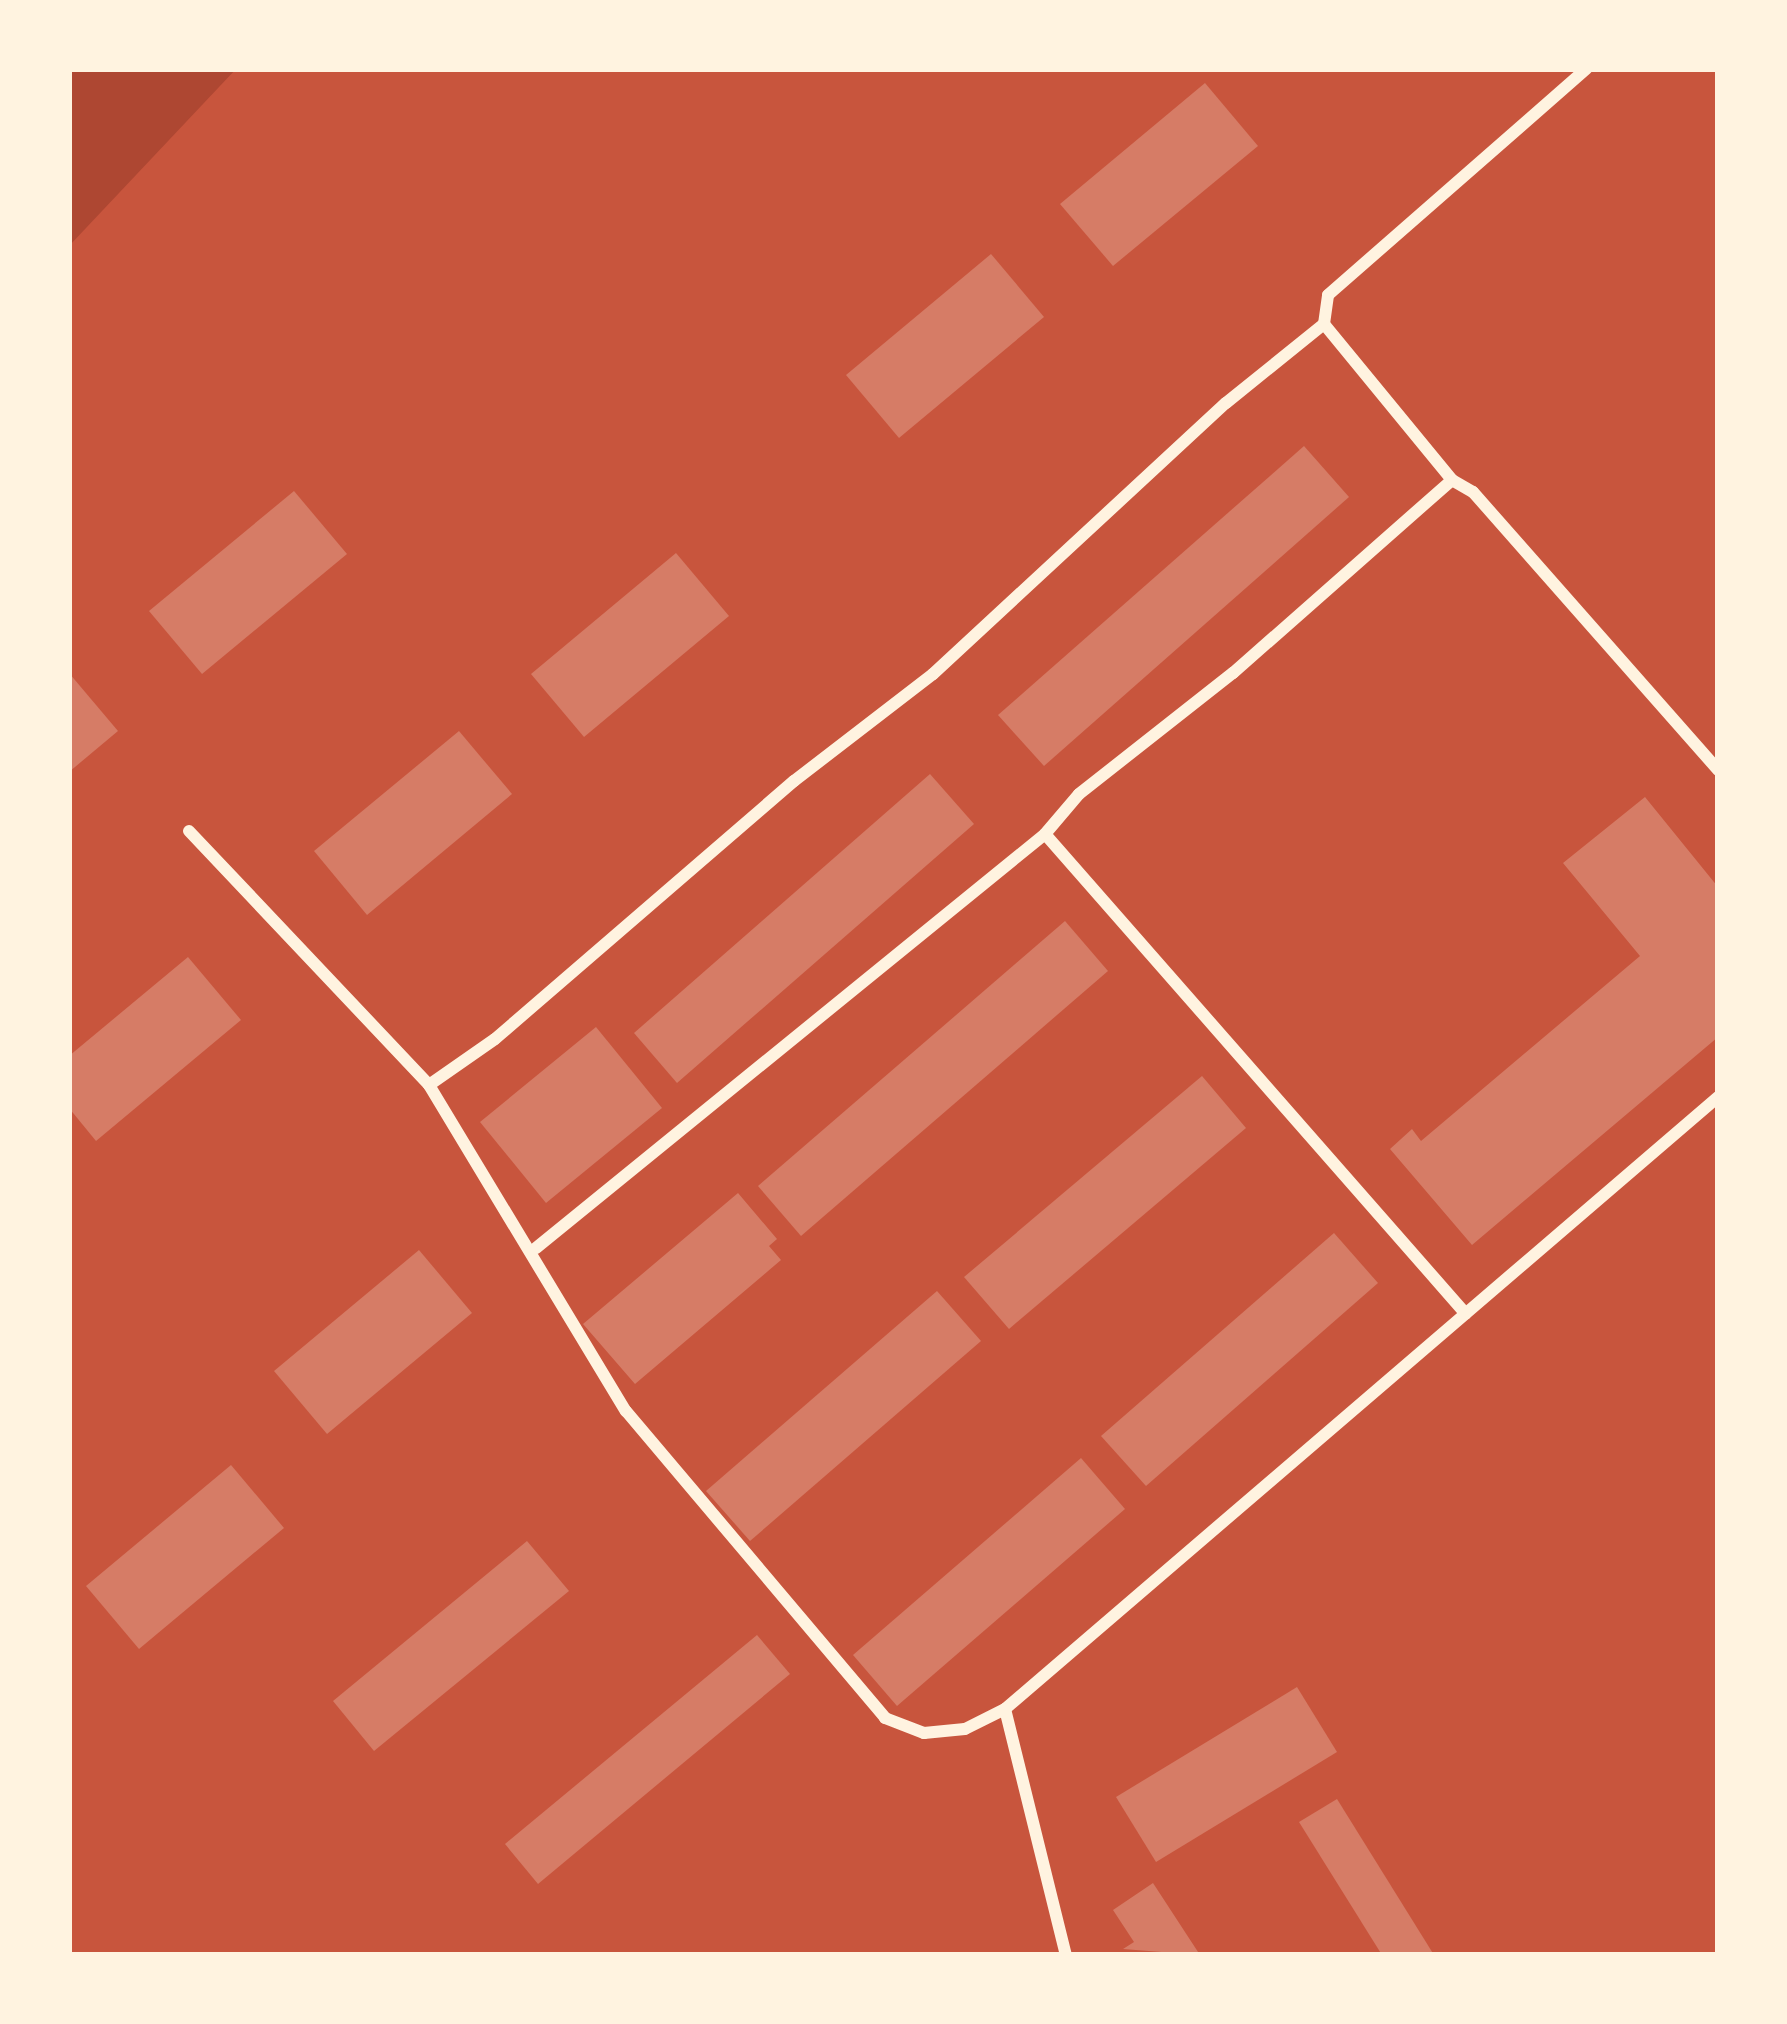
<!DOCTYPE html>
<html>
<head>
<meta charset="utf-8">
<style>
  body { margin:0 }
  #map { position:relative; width:1787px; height:2024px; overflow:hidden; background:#c8553d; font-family:"Varela Round",sans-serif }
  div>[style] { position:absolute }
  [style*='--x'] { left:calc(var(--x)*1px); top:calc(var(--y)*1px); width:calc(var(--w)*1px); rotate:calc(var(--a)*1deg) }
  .green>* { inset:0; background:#ae4732 }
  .building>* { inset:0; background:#d67c66 }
  .minor>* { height:12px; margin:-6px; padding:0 6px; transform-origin:6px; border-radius:6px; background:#fff3e0 }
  span { translate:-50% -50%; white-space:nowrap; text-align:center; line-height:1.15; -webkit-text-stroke:12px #fff3e0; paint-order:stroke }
  .frame { position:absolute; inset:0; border:72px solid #fff3e0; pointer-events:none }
</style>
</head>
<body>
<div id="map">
  <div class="green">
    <i style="clip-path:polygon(69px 69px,236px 69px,69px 246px)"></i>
  </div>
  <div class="building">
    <i style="clip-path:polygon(1205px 83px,1258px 146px,1113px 266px,1060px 204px)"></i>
    <i style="clip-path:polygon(991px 254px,1044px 317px,899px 438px,846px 375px)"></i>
    <i style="clip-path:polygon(1304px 446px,1349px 497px,1044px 766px,998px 715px)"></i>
    <i style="clip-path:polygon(294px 491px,347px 554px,202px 674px,149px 611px)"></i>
    <i style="clip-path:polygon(676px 553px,729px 616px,584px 737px,531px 674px)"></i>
    <i style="clip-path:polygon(69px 673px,118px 731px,69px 772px)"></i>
    <i style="clip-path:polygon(459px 731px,512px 794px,367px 915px,314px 851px)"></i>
    <i style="clip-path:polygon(930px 774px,974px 824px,677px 1083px,634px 1033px)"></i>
    <i style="clip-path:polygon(1645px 797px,1718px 887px,1718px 1037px,1472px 1245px,1390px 1149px,1412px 1129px,1421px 1141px,1640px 956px,1563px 863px)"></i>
    <i style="clip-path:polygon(1065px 921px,1108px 971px,801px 1236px,758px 1186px)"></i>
    <i style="clip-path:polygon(188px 957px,241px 1020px,96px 1141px,69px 1108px,69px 1056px)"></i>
    <i style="clip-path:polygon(596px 1027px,662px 1108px,546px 1203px,480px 1122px)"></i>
    <i style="clip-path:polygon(1202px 1076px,1246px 1128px,1009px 1329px,964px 1277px)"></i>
    <i style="clip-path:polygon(738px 1193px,777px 1239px,769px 1246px,781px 1260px,635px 1384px,583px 1324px)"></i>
    <i style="clip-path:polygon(1334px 1233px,1378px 1283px,1146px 1486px,1101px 1436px)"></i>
    <i style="clip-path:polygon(419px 1250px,472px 1313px,327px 1434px,274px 1371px)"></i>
    <i style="clip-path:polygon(937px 1291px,981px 1341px,750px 1541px,706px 1491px)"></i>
    <i style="clip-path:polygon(1081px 1458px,1125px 1509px,897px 1706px,853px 1655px)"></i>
    <i style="clip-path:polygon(231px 1465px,284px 1528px,139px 1649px,86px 1586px)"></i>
    <i style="clip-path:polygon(527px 1541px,569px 1591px,374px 1751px,333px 1701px)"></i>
    <i style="clip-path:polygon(757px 1635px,790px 1674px,538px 1884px,505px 1844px)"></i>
    <i style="clip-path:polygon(1297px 1687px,1337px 1752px,1156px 1862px,1116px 1797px)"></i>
    <i style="clip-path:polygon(1337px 1799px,1434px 1955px,1382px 1955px,1299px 1822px)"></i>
    <i style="clip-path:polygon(1153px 1883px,1200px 1955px,1123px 1949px,1134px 1942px,1113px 1910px)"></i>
  </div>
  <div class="minor">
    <i style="--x:1324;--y:324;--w:202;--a:50.6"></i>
    <i style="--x:1452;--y:480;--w:24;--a:30"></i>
    <i style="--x:1473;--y:492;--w:371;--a:48.6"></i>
    <i style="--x:189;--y:831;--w:349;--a:46.6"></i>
    <i style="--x:429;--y:1085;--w:381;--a:58.9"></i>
    <i style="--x:626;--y:1411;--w:402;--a:49.8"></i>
    <i style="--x:885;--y:1718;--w:42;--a:21"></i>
    <i style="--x:924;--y:1733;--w:41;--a:-5.6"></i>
    <i style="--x:965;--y:1729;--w:45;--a:-26.6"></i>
    <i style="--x:1005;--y:1709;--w:940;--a:-40.64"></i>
    <i style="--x:1045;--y:834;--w:638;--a:48.75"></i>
    <i style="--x:429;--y:1085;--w:80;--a:-34.9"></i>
    <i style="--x:495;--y:1039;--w:395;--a:-40.8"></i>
    <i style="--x:794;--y:781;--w:175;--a:-37.6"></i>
    <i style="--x:933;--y:674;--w:399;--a:-42.8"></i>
    <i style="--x:1226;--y:403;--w:126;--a:-38.9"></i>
    <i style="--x:1324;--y:324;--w:29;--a:-82"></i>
    <i style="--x:1328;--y:295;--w:343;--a:-41.2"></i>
    <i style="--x:536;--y:1248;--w:656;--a:-39.12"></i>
    <i style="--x:1045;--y:834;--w:52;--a:-49.6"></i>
    <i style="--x:1079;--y:794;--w:196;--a:-38.2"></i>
    <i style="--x:1233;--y:673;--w:292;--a:-41.4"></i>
    <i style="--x:1005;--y:1709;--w:253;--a:76.1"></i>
  </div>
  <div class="frame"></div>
</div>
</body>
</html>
